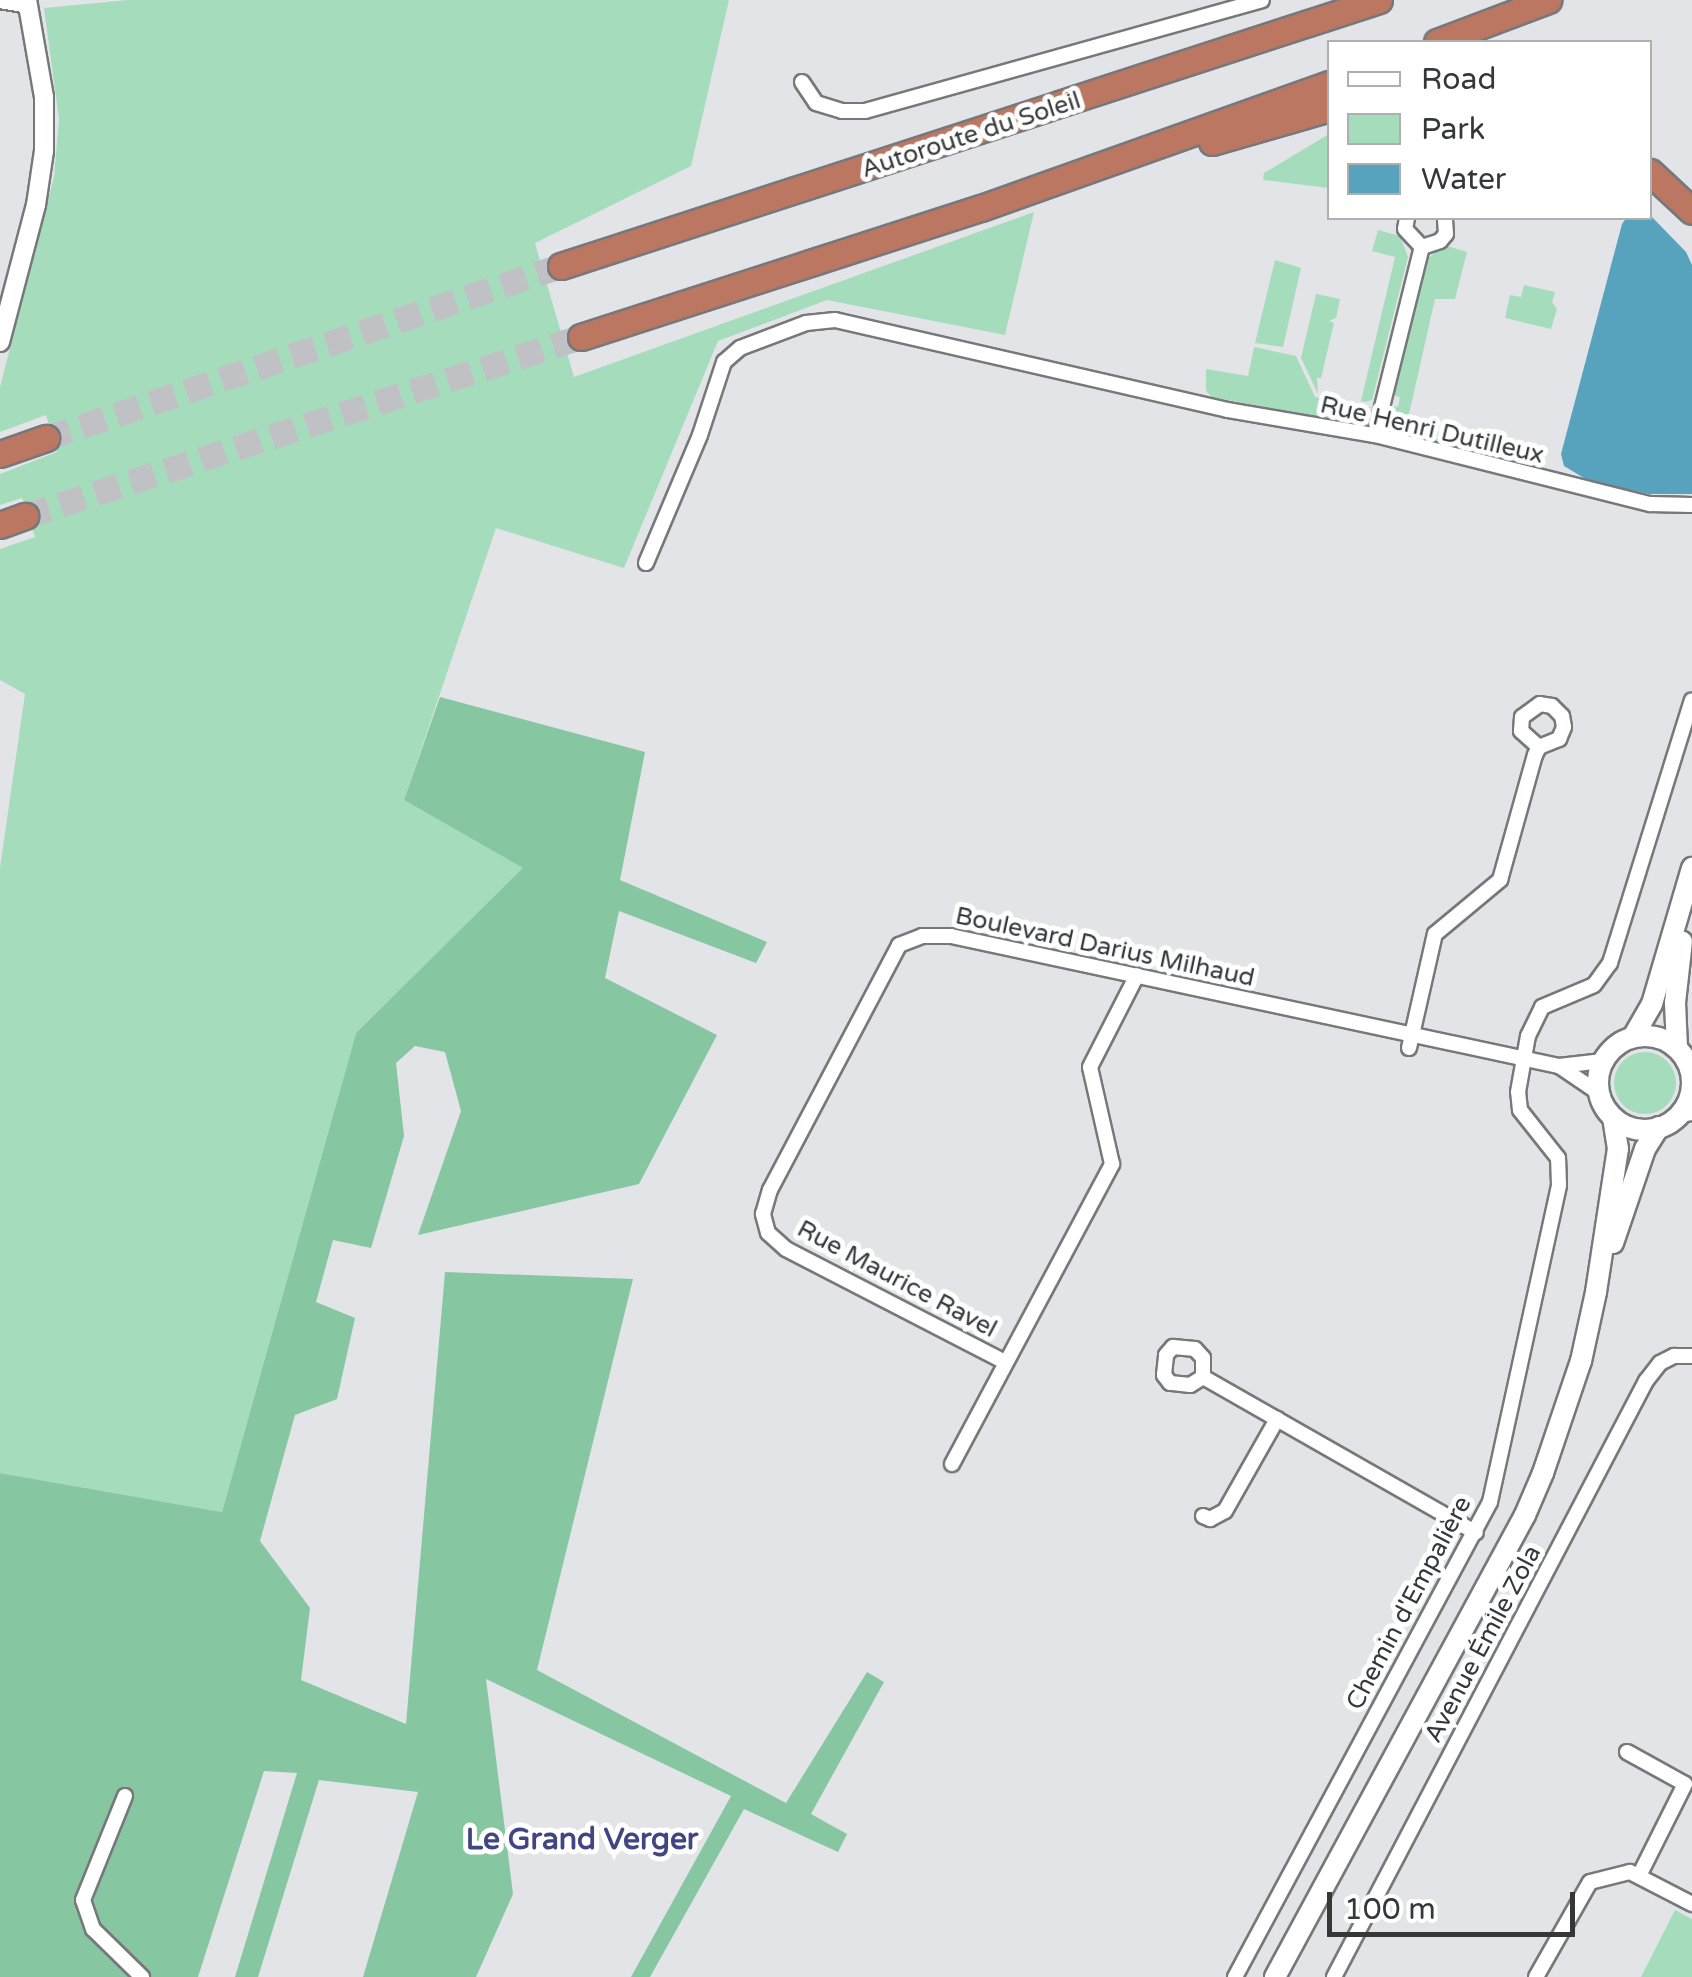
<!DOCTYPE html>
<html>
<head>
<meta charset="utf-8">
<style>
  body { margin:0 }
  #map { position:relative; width:1692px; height:1977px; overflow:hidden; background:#e2e4e8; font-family:"Varela Round",sans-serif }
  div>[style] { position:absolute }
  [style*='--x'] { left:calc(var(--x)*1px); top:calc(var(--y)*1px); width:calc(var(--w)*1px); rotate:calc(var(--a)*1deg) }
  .green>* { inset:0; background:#a5ddbc }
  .round { border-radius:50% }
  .forest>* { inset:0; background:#86c7a2 }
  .water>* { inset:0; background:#57a3be }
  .motorway-tunnel>* { height:25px; margin-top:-12.5px; transform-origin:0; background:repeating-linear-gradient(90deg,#c0c1c5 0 25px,transparent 0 37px) }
  .roads { filter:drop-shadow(2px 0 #76787b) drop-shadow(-2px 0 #76787b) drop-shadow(0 2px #76787b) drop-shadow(0 -2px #76787b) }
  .minor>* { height:14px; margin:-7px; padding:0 7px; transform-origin:7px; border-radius:7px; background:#fff }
  .tertiary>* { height:18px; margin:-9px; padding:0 9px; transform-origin:9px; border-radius:9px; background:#fff }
  .secondary>* { height:20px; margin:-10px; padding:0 10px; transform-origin:10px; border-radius:10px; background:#fff }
  .secondary>.ring { margin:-10px; padding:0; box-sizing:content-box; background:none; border:20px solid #fff; border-radius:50% }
  .motorway>* { height:25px; margin:-12.5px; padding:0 12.5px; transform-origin:12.5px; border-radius:12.5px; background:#bb7761 }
  span { translate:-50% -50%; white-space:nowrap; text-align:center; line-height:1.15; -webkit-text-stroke:10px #fff; paint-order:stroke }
  .street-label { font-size:25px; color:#363739 }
  .quarter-label { font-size:30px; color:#414683; font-weight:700 }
  .legend { position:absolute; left:1327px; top:40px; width:325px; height:180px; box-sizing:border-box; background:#fff; border:2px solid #afafb0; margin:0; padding:12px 18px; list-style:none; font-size:30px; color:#363739 }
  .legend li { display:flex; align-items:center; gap:20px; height:50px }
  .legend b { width:50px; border:2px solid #afafb0 }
  .scale { position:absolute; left:1327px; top:1892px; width:248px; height:45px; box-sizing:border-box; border:5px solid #363739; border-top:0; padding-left:12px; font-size:30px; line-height:35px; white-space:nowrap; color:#363739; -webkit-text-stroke:8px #fff; paint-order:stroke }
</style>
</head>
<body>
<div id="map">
  <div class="green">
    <i style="clip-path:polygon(128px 0,729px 0,691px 166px,535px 243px,574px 377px,1034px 212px,1005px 335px,827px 300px,718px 341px,624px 568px,496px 528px,404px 800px,524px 868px,356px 1033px,222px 1512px,0 1473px,0 868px,25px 694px,0 680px,0 549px,35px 537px,22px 498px,0 505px,0 474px,57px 452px,46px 415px,0 432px,0 387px,54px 177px,59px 119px,44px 8px)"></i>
    <i style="clip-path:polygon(1329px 134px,1329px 188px,1263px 180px,1264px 173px)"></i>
    <i style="clip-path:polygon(1378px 230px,1400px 236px,1408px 257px,1372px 400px,1365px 402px,1361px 401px,1395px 257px,1372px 251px)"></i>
    <i style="clip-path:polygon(1444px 245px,1467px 252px,1455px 299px,1435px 299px,1407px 423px,1516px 451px,1514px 462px,1406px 437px,1392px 424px,1391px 406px,1398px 407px,1400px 397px,1393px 395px,1426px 260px)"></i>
    <i style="clip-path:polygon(1275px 260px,1301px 268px,1283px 347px,1255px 343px)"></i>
    <i style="clip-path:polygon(1524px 285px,1555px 292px,1552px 302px,1557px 309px,1551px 329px,1505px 318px,1510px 295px,1521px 297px)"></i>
    <i style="clip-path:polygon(1316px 294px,1340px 299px,1336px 318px,1329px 321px,1334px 323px,1321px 378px,1317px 378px,1318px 394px,1301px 358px)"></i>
    <i style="clip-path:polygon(1254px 347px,1296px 356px,1315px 397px,1356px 408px,1372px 407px,1356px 418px,1336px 415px,1333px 420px,1212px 397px,1206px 391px,1206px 369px,1248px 376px)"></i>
    <i class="round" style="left:1614px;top:1052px;width:62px;height:62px"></i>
    <i style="clip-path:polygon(1675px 1910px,1692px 1919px,1692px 1977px,1641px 1977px)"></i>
  </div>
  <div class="forest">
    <i style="clip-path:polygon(440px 697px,645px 752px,620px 880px,767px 942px,756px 963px,619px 911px,605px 978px,717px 1035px,639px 1184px,418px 1235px,461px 1111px,445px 1052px,415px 1046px,396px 1063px,404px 1136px,371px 1248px,333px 1240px,316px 1302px,355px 1318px,337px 1399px,295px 1415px,260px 1541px,310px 1608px,301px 1680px,406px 1724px,445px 1272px,633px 1279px,537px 1670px,786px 1803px,867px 1672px,884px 1682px,811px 1814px,847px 1834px,838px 1852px,744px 1809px,650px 1977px,631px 1977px,731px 1796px,486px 1679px,513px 1894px,476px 1977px,363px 1977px,418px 1792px,319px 1780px,258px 1977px,235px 1977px,297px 1773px,264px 1771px,198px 1977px,0 1977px,0 1473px,222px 1512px,356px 1033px,523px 868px,404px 800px)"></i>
  </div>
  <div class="water">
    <i style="clip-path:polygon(1650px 215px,1686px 252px,1692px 265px,1692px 494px,1649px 494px,1589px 481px,1564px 466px,1561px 454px,1622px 224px,1626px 218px)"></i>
  </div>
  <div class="motorway-tunnel">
    <i style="--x:46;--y:438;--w:543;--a:-18.47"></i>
    <i style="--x:25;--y:516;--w:584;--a:-17.85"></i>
  </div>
  <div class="roads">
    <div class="minor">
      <i style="--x:0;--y:1;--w:28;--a:10"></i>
      <i style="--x:802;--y:82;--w:25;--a:56"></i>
      <i style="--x:816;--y:103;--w:27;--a:17"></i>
      <i style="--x:842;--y:111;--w:23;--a:0"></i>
      <i style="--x:865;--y:111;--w:412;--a:-15.6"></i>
      <i style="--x:1407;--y:218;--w:11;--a:100"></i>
      <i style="--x:1405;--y:229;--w:25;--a:47"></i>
      <i style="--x:1422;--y:247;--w:19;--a:-18"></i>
      <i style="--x:1440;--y:241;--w:9;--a:-49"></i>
      <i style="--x:1446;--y:234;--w:16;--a:-94"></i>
      <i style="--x:1375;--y:435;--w:194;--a:-76"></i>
      <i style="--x:646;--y:563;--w:139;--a:-67.1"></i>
      <i style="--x:700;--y:435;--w:77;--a:-71.8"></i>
      <i style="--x:724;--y:362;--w:21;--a:-41"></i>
      <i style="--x:740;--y:348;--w:71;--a:-20.7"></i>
      <i style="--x:806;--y:323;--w:29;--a:-6"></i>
      <i style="--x:835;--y:320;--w:403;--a:12.9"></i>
      <i style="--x:1228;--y:410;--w:149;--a:9.7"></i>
      <i style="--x:1375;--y:435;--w:284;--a:14.1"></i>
      <i style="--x:1650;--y:504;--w:42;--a:1.4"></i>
      <i style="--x:1409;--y:1048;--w:117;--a:-77.2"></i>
      <i style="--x:1435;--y:934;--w:85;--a:-39.7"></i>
      <i style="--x:1500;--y:880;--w:130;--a:-74.4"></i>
      <i style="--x:1535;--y:755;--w:9;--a:-63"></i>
      <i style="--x:1539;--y:747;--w:22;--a:-22"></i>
      <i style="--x:1559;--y:739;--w:13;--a:-67"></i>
      <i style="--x:1564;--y:727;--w:11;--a:-100"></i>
      <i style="--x:1562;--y:716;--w:14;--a:-135"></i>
      <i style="--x:1552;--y:706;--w:12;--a:-171"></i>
      <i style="--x:1540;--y:704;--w:22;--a:144"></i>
      <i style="--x:1522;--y:717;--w:14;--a:94"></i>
      <i style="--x:1521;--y:731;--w:24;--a:42"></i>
      <i style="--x:1559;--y:1066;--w:48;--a:34"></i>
      <i style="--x:1691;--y:1078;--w:1;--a:0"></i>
      <i style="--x:1678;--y:1115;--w:14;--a:-8"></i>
      <i style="--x:1005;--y:1362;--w:246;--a:-152.7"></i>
      <i style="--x:786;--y:1249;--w:24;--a:-138"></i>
      <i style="--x:768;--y:1233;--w:20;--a:-105"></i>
      <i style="--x:763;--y:1214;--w:25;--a:-74"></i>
      <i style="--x:770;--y:1190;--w:277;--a:-62.2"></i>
      <i style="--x:899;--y:945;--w:25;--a:-21"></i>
      <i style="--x:922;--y:936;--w:29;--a:0"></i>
      <i style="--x:951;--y:936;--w:622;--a:12.07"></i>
      <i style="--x:1559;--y:1066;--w:44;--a:-6.5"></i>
      <i style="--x:1203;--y:1377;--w:15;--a:148"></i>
      <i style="--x:1190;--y:1385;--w:20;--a:-174"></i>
      <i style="--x:1170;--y:1383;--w:10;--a:-127"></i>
      <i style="--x:1164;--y:1375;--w:20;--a:-84"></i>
      <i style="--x:1166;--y:1355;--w:11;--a:-49"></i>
      <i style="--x:1173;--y:1347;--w:22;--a:5"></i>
      <i style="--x:1195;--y:1349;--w:12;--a:48"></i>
      <i style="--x:1203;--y:1358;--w:19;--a:90"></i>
      <i style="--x:1203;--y:1377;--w:314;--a:29.7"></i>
      <i style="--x:952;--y:1464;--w:340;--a:-61.9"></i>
      <i style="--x:1112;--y:1164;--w:99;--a:-102.8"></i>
      <i style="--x:1090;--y:1067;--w:103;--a:-62.9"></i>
      <i style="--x:1203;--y:1516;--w:8;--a:23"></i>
      <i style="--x:1210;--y:1519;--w:17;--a:-28"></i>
      <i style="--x:1225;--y:1511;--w:106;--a:-60.5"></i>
      <i style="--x:1627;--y:1752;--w:66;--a:28.9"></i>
      <i style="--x:1685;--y:1784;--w:103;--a:116.6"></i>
      <i style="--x:125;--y:1796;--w:112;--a:112"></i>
      <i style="--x:83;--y:1900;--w:31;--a:71"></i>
      <i style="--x:93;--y:1929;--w:69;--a:44.4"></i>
      <i style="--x:1235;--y:1977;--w:539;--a:-61.77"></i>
      <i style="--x:1490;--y:1502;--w:324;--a:-77.7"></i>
      <i style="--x:1559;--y:1185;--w:27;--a:-92"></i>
      <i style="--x:1558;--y:1158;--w:61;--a:-128.4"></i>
      <i style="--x:1520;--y:1110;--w:18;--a:-96"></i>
      <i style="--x:1518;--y:1092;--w:57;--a:-79.9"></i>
      <i style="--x:1528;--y:1036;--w:32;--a:-64"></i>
      <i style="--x:1542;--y:1007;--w:56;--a:-22.9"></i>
      <i style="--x:1594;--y:985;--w:27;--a:-54"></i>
      <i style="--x:1610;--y:963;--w:275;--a:-72.7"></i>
      <i style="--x:1334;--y:1977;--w:673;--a:-62.37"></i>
      <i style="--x:1646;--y:1381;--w:23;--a:-52"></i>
      <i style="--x:1660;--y:1363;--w:16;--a:-27"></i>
      <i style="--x:1674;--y:1356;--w:18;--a:0"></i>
      <i style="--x:1536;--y:1977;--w:109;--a:-60.4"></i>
      <i style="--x:1590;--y:1882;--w:41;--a:-14"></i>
      <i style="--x:1630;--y:1872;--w:70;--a:27.3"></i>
    </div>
    <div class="tertiary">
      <i style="--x:0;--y:342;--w:142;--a:-75.3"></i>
      <i style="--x:36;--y:205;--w:55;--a:-81.6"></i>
      <i style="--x:44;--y:151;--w:54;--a:-90"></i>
      <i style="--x:44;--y:97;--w:98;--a:-99.9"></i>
    </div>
    <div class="secondary">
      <i class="ring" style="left:1598px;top:1036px;width:74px;height:74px"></i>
      <i style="--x:1633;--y:1037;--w:38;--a:-60"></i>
      <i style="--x:1652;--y:1004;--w:142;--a:-73.6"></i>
      <i style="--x:1677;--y:1048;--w:45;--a:-92.5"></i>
      <i style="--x:1675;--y:1003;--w:62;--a:-83.6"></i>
      <i style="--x:1613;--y:1243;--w:99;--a:-71.2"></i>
      <i style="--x:1645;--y:1149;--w:26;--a:-58"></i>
      <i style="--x:1275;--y:1977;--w:525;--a:-61.58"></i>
      <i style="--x:1525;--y:1515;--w:46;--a:-66.8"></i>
      <i style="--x:1543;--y:1473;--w:118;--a:-71.3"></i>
      <i style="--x:1581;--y:1361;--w:71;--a:-77.7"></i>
      <i style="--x:1596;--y:1292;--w:145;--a:-81.3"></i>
      <i style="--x:1618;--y:1149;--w:32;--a:-99"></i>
    </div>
    <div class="motorway">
      <i style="--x:1437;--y:42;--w:119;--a:-20.7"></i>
      <i style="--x:1212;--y:142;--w:123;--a:-16.1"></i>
      <i style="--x:1650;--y:172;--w:57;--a:42.9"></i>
      <i style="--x:561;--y:266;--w:860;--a:-18.01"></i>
      <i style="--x:581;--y:337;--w:420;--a:-17.9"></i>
      <i style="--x:981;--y:208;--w:370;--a:-19.6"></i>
      <i style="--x:0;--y:454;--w:49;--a:-19.2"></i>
      <i style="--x:0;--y:525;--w:27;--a:-20"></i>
    </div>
  </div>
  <div class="street-label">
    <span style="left:971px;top:135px;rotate:-18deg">Autoroute du Soleil</span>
    <span style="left:1432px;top:430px;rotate:13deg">Rue Henri Dutilleux</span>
    <span style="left:1105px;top:947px;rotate:12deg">Boulevard Darius Milhaud</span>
    <span style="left:897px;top:1279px;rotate:28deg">Rue Maurice Ravel</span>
    <span style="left:1409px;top:1603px;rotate:-62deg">Chemin d'Empalière</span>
    <span style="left:1483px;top:1644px;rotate:-62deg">Avenue Émile Zola</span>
  </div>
  <div class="quarter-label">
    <span style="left:582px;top:1840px">Le Grand Verger</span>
  </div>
  <ul class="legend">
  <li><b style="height:12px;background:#fff"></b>Road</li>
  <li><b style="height:28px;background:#a5ddbc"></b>Park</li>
  <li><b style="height:28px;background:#57a3be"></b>Water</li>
  </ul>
  <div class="scale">100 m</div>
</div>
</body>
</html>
